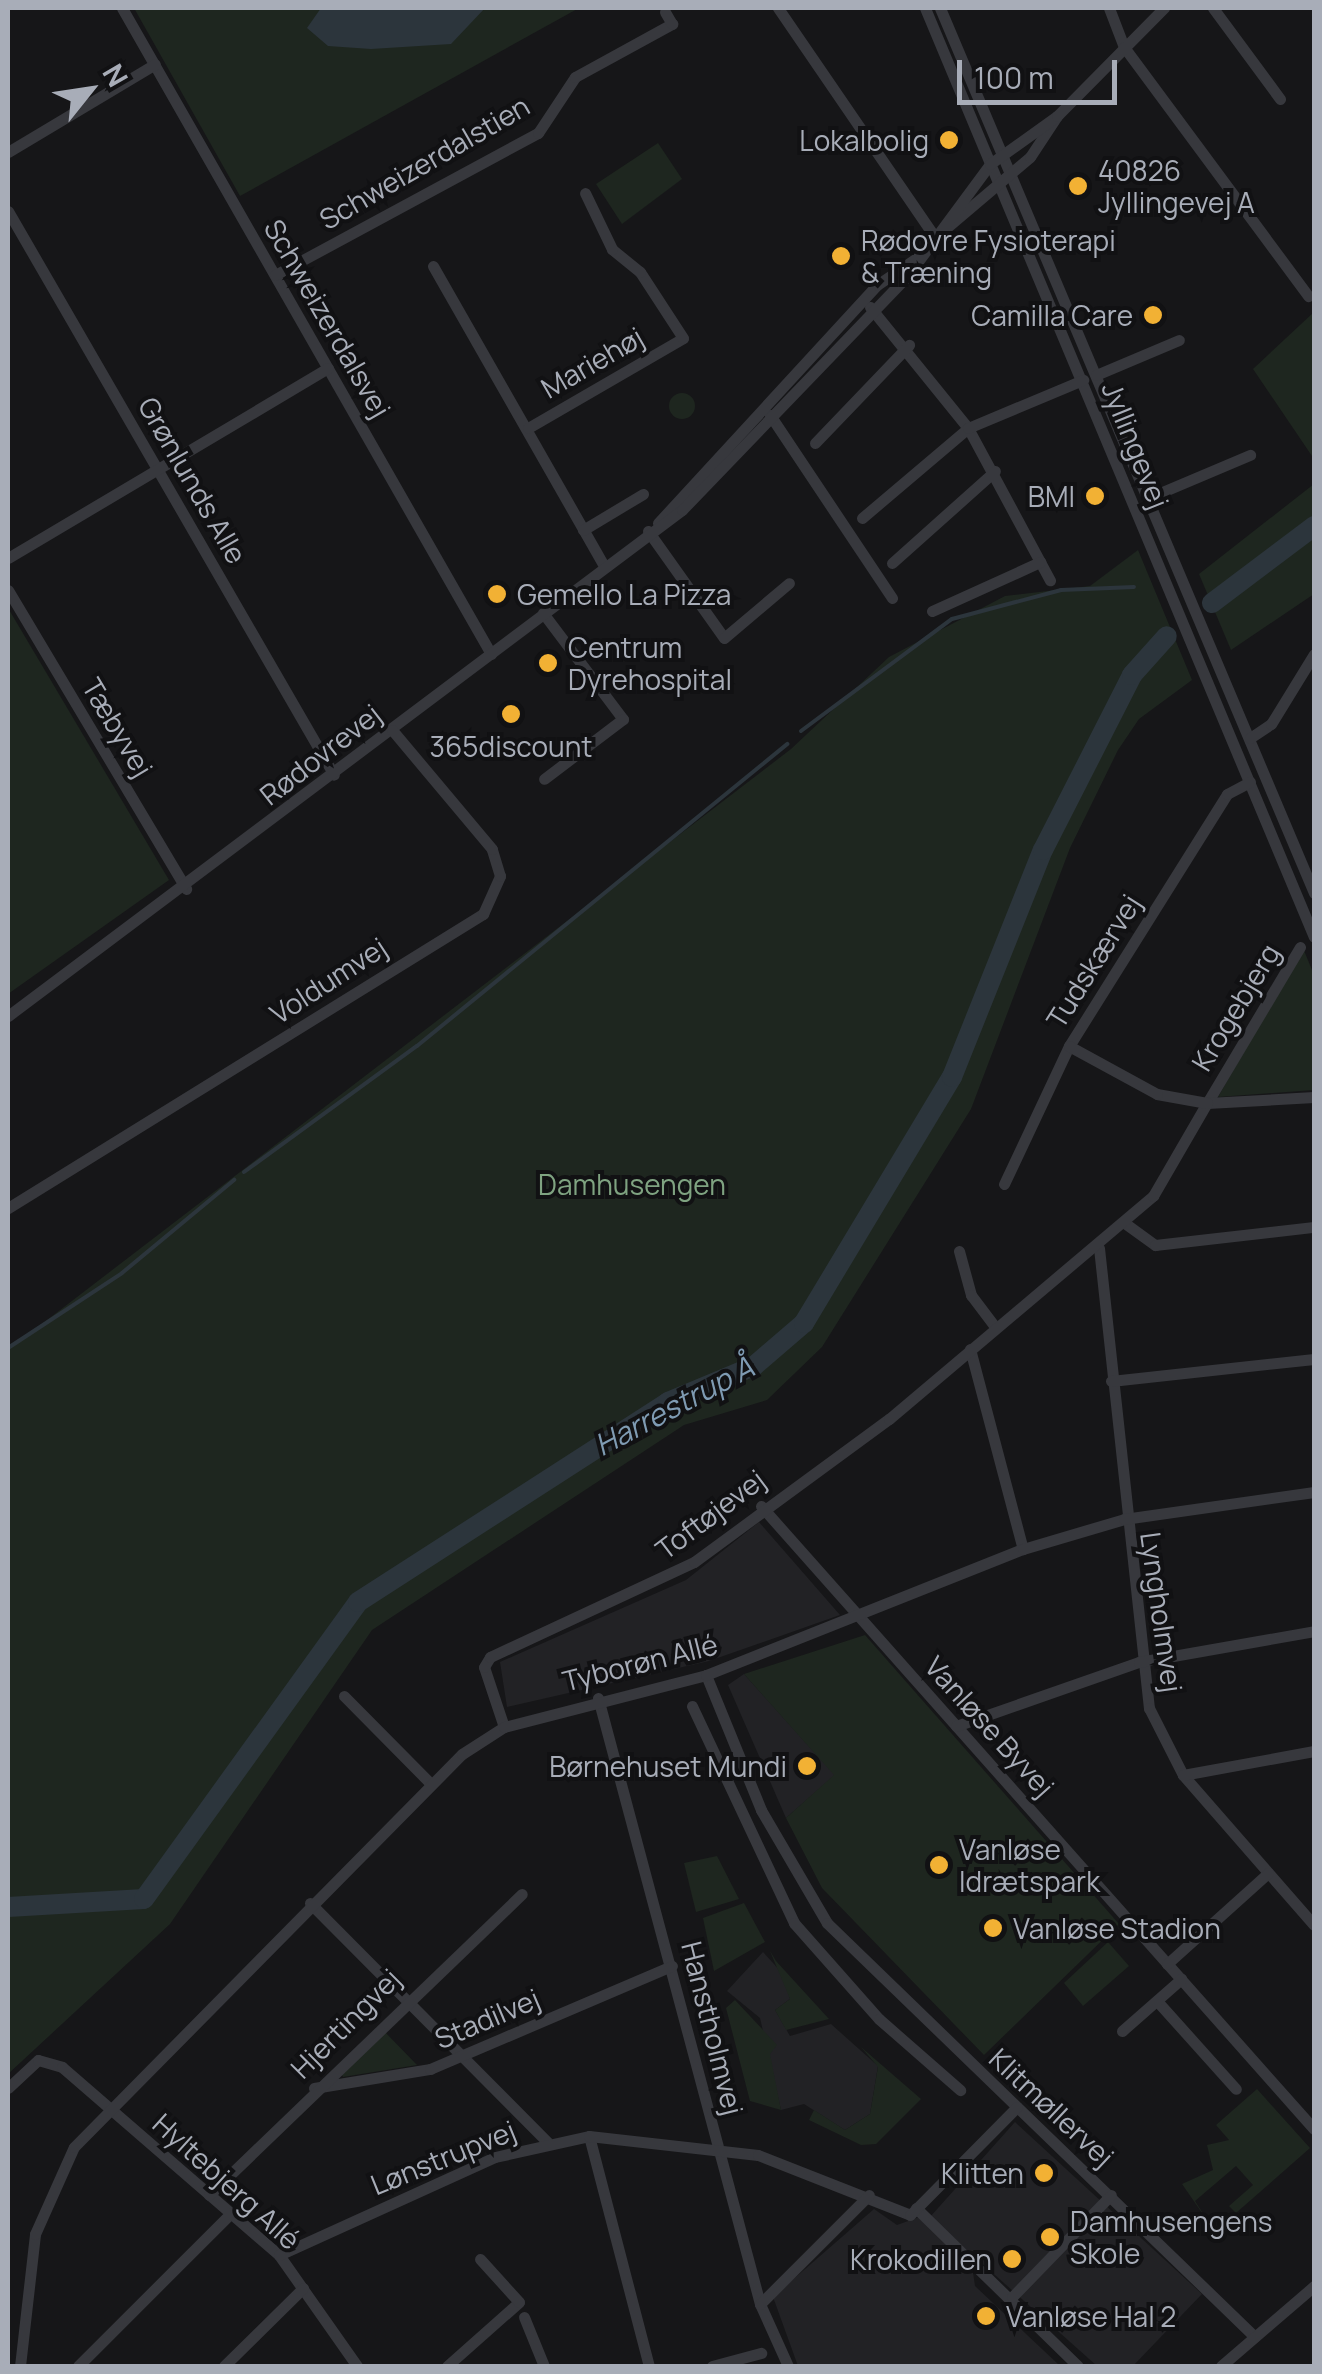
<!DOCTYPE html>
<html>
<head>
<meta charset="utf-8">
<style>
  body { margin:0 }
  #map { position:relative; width:1322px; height:2374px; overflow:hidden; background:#161618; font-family:Manrope,sans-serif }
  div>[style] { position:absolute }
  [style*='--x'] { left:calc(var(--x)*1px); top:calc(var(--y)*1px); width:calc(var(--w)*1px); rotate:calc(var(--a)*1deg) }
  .built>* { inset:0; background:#222225 }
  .green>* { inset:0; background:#1e261f }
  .round { border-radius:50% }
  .water>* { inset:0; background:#2c353c }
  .stream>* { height:4px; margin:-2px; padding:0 2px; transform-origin:2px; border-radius:2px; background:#2c353c }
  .river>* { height:20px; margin:-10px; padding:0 10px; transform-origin:10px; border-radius:10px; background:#2c353c }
  .minor>* { height:11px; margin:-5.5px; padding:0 5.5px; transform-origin:5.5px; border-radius:5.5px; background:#37383d }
  .dots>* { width:28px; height:28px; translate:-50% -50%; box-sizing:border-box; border:5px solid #111113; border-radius:50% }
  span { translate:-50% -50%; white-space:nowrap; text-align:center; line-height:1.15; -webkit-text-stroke:8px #111113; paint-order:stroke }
  .poi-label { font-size:28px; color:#a8adb8 }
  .right { translate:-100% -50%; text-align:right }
  .left { translate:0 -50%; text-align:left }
  .street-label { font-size:28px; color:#a8adb8 }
  .park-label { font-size:28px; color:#7fa381 }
  .water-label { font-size:30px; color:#7f9bb3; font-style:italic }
  .frame { position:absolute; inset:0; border:10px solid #a8adb8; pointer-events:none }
  .north { position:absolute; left:40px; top:40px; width:100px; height:100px; -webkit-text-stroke:8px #111113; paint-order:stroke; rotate:60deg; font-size:28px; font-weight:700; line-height:40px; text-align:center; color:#a8adb8 }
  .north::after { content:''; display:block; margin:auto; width:35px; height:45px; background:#a8adb8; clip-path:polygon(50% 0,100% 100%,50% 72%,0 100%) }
  .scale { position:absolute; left:957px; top:60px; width:160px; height:45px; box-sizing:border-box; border:5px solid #a8adb8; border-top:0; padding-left:12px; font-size:30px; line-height:35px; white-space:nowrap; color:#a8adb8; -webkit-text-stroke:8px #111113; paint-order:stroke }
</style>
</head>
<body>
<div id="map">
  <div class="built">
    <i style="clip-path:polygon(759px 1522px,840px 1615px,709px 1661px,507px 1707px,500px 1662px,686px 1580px)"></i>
    <i style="clip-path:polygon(744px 1674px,835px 1775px,786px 1818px,728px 1685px)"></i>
    <i style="clip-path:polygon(763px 1952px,783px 1974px,790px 1999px,775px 2010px,790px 2036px,831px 2024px,878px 2066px,870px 2114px,845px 2130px,804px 2104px,781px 2110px,760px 2018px,727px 1991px)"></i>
    <i style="clip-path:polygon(1015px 2122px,1202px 2294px,1133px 2366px,1097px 2366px,930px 2217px)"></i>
    <i style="clip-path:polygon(874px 2209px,897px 2225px,922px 2216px,971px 2259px,975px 2286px,1059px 2365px,798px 2366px,773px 2297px)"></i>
  </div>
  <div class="green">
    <i style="clip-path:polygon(134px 8px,579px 8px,240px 196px)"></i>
    <i style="clip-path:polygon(658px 143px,682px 179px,622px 224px,596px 184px)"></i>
    <i style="clip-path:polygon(1314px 312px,1314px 459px,1253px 369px)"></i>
    <i class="round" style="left:669px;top:393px;width:26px;height:26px"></i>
    <i style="clip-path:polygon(1314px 484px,1314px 594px,1231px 650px,1199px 574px)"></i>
    <i style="clip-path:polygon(1138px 550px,1192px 680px,1139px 719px,1118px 750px,1070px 848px,971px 1109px,822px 1347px,767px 1400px,684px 1425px,372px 1630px,170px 1924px,8px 2074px,8px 1350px,791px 749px,889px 657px,1005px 596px,1090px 586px)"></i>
    <i style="clip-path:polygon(8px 608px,169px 880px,8px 994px)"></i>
    <i style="clip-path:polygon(1303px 948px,1314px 975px,1314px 1090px,1218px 1097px)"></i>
    <i style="clip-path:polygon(865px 1635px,1119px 1924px,984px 2055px,822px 1888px,786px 1818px,834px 1775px,744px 1674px)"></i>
    <i style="clip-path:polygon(717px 1856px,739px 1899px,696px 1912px,684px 1863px)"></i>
    <i style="clip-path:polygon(744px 1903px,765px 1942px,714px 1971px,703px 1918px)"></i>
    <i style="clip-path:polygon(1108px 1942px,1129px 1966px,1083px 2006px,1064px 1983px)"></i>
    <i style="clip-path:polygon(770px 1951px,776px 1961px,829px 2019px,786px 2030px,775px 2010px,790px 1999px)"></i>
    <i style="clip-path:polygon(735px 2000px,777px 2045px,770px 2054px,781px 2110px,750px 2101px,726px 2008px)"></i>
    <i style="clip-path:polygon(384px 2031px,417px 2065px,343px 2077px,341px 2073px)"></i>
    <i style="clip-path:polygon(861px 2047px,921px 2099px,876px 2144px,861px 2145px,809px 2120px,814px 2110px,845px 2130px,870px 2114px,878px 2067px)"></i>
    <i style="clip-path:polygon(1257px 2089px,1310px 2148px,1236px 2213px,1229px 2206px,1253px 2185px,1236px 2166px,1195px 2201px,1209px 2223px,1182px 2184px,1213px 2170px,1207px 2145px,1229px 2140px,1216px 2125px)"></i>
  </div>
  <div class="water">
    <i style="clip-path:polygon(321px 8px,485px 8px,451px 44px,371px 49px,328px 46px,307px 28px)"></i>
  </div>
  <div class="stream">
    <i style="--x:801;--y:731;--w:188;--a:-36.6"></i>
    <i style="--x:952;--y:619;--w:113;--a:-14.9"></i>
    <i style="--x:1061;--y:590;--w:73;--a:-2.4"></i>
    <i style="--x:244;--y:1172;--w:214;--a:-36.1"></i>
    <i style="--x:417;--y:1046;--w:478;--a:-39.2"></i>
    <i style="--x:8;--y:1348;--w:136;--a:-33.3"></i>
    <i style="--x:122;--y:1273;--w:146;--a:-39.7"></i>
  </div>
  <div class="river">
    <i style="--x:1212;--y:603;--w:128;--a:-37"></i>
    <i style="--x:8;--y:1907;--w:136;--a:-3.4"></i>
    <i style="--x:144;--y:1899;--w:366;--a:-54.2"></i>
    <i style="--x:358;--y:1602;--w:369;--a:-32.8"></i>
    <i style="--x:668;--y:1402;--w:93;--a:-22.7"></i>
    <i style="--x:754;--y:1366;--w:66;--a:-40.7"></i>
    <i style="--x:804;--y:1323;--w:287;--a:-59"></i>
    <i style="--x:952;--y:1077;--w:245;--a:-68.2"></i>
    <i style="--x:1043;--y:850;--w:196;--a:-63"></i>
    <i style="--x:1132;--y:675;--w:52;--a:-48.1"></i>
  </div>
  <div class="minor">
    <i style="--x:122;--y:8;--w:744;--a:60.26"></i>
    <i style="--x:778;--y:8;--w:278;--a:55.6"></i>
    <i style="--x:925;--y:8;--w:1007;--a:67.28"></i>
    <i style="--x:940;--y:8;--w:961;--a:67.09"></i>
    <i style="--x:1109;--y:8;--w:42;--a:69"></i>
    <i style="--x:1124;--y:47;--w:310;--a:53.5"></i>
    <i style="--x:1213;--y:8;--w:113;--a:53.6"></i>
    <i style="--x:8;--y:152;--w:171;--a:-30.9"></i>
    <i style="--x:8;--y:211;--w:651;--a:59.97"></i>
    <i style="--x:945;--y:229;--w:111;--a:-40.3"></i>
    <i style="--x:1030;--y:157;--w:49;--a:-56.6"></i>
    <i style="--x:433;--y:266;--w:345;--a:60.3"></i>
    <i style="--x:275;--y:275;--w:299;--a:-28.4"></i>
    <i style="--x:538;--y:133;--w:67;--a:-56.5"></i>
    <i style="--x:575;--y:77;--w:111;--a:-28.7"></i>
    <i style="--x:672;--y:24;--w:14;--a:-120"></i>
    <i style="--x:870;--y:307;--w:156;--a:51"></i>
    <i style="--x:968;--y:428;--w:173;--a:61.7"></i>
    <i style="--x:1096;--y:375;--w:90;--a:-22.9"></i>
    <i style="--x:770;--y:415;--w:220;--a:56.3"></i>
    <i style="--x:528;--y:428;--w:179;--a:-30.1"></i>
    <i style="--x:683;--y:338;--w:79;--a:-123.1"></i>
    <i style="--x:640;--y:272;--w:36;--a:-141"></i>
    <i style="--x:612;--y:249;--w:62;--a:-115.7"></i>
    <i style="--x:815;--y:443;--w:136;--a:-46.2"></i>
    <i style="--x:1148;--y:498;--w:111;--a:-22.9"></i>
    <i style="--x:862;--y:518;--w:139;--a:-40.3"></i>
    <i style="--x:968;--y:428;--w:125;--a:-22.7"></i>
    <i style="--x:658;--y:523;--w:323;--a:-47.4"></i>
    <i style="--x:877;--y:285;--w:50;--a:-34.3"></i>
    <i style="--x:583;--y:530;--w:70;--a:-31"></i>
    <i style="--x:648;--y:531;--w:131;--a:54.6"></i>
    <i style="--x:724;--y:638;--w:85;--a:-40.2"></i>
    <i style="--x:8;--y:558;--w:372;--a:-30.7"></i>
    <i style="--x:892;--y:563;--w:138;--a:-41.8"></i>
    <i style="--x:8;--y:590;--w:348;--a:59.2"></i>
    <i style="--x:932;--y:611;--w:119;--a:-24.4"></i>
    <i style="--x:543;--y:613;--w:133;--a:53"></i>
    <i style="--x:623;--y:719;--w:99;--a:142.8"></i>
    <i style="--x:1250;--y:738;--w:25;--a:-34"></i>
    <i style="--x:1271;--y:724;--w:82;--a:-58.4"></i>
    <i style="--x:1300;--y:947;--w:182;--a:120.8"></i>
    <i style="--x:1207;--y:1103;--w:107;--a:-3.2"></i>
    <i style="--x:8;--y:1016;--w:843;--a:-36.9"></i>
    <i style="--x:682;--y:510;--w:326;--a:-46.1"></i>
    <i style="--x:908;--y:275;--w:138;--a:-53.5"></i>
    <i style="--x:990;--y:164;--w:82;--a:-35.6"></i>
    <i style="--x:1057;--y:116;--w:152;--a:-45.3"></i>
    <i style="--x:1004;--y:1184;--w:153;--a:-64.8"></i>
    <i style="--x:1069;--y:1046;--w:297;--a:-57.9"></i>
    <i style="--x:1227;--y:794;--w:26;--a:-28"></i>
    <i style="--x:8;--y:1208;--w:559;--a:-31.76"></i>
    <i style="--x:483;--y:914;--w:42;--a:-65.9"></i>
    <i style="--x:500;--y:876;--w:28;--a:-107"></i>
    <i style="--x:492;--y:849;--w:155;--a:-130"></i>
    <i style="--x:1126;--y:1224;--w:36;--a:36"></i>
    <i style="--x:1155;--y:1245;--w:160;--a:-6.5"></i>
    <i style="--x:1099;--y:1248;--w:463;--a:83.8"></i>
    <i style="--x:1149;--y:1708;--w:75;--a:63.1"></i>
    <i style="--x:1183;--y:1775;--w:199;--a:48.9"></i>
    <i style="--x:959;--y:1251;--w:46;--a:74.7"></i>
    <i style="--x:971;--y:1295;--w:41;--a:52.9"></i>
    <i style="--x:970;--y:1349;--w:207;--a:75.2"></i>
    <i style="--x:1111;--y:1381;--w:204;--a:-6.2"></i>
    <i style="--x:761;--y:1506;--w:833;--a:48.41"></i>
    <i style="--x:706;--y:1675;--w:146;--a:67.8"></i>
    <i style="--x:761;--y:1810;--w:131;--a:59.7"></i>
    <i style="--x:827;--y:1923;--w:595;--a:44.05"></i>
    <i style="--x:344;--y:1696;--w:121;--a:45.3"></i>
    <i style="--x:598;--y:1698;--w:627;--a:75.03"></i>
    <i style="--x:760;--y:2304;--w:68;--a:65.7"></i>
    <i style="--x:692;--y:1706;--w:240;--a:64.8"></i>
    <i style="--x:794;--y:1923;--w:128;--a:48.5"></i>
    <i style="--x:879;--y:2019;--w:108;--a:41.2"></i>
    <i style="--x:956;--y:1726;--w:194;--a:-19.3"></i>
    <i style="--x:1139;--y:1662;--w:178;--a:-10"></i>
    <i style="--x:504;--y:1727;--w:63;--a:-108.4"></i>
    <i style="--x:484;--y:1667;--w:12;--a:-59"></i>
    <i style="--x:490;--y:1657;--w:225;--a:-25"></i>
    <i style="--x:694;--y:1562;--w:242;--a:-36.3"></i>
    <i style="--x:889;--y:1419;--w:346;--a:-40.2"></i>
    <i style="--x:1153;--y:1196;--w:108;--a:-59.9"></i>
    <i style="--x:1207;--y:1103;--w:51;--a:-169.8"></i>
    <i style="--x:1157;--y:1094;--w:100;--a:-151.4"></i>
    <i style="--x:1183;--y:1775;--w:133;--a:-10.4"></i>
    <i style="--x:310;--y:1903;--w:337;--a:45.2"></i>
    <i style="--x:1167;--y:1964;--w:136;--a:-42"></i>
    <i style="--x:1157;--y:2001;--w:118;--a:48.1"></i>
    <i style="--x:1122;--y:2031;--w:79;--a:-41.4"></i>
    <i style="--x:8;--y:2088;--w:41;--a:-43"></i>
    <i style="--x:38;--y:2060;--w:25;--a:16"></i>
    <i style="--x:62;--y:2067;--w:287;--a:40.9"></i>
    <i style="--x:279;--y:2255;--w:136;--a:54.9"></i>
    <i style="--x:314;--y:2088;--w:118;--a:-9.3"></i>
    <i style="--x:430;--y:2069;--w:263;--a:-23.1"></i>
    <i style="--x:589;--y:2136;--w:238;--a:75.4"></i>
    <i style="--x:209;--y:2195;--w:434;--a:-43.9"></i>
    <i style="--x:916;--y:2208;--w:226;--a:44.3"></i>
    <i style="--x:279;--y:2255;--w:237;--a:-24.4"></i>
    <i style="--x:495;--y:2157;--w:96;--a:-12.6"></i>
    <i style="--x:589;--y:2136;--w:170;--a:6.4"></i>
    <i style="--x:758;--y:2155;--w:163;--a:21.5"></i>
    <i style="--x:910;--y:2215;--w:152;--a:-45.3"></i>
    <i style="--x:1012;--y:2297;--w:142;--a:-45.9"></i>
    <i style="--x:760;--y:2304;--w:154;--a:-45"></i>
    <i style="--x:524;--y:2317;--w:53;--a:67.8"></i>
    <i style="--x:20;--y:2366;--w:133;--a:-83.5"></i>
    <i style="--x:35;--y:2234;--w:95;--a:-65.9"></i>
    <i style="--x:74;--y:2147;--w:552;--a:-45.37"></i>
    <i style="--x:462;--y:1754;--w:50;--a:-32.7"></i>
    <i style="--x:504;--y:1727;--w:209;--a:-14.4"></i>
    <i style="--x:706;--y:1675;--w:341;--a:-21.7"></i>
    <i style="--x:1023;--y:1549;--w:105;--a:-16.5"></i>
    <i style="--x:1124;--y:1519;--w:192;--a:-8.1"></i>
    <i style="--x:78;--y:2366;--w:216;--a:-45"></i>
    <i style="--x:224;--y:2366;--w:111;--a:-44.6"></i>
    <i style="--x:447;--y:2366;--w:96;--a:-41.6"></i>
    <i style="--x:519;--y:2302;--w:58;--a:-132.2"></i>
    <i style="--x:712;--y:2366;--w:51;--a:-14.9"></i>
    <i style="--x:1221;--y:2366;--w:123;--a:-40.7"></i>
  </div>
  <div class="dots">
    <i style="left:949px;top:140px;background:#f2b134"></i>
    <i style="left:1078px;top:186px;background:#f2b134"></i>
    <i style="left:841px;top:256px;background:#f2b134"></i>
    <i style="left:1153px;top:315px;background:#f2b134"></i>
    <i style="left:1095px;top:496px;background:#f2b134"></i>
    <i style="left:497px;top:594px;background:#f2b134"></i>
    <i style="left:548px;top:663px;background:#f2b134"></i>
    <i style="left:511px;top:714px;background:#f2b134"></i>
    <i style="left:807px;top:1766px;background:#f2b134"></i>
    <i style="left:939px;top:1865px;background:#f2b134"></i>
    <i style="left:993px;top:1928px;background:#f2b134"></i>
    <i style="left:1044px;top:2173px;background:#f2b134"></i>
    <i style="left:1050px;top:2237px;background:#f2b134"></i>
    <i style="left:1012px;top:2259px;background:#f2b134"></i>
    <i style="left:986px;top:2316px;background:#f2b134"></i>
  </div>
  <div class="poi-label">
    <span class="right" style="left:929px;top:140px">Lokalbolig</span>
    <span class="left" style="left:1098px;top:186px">40826<br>Jyllingevej A</span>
    <span class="left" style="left:861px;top:256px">Rødovre Fysioterapi<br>&amp; Træning</span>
    <span class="right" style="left:1133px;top:315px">Camilla Care</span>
    <span class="right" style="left:1075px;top:496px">BMI</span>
    <span class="left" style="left:517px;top:594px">Gemello La Pizza</span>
    <span class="left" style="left:568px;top:663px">Centrum<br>Dyrehospital</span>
    <span style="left:511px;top:746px">365discount</span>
    <span class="right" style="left:787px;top:1766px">Børnehuset Mundi</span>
    <span class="left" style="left:959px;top:1865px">Vanløse<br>Idrætspark</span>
    <span class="left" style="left:1013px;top:1928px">Vanløse Stadion</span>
    <span class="right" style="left:1024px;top:2173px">Klitten</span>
    <span class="left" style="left:1070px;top:2237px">Damhusengens<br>Skole</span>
    <span class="right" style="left:992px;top:2259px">Krokodillen</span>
    <span class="left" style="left:1006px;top:2316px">Vanløse Hal 2</span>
  </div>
  <div class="street-label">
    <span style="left:424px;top:162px;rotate:-30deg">Schweizerdalstien</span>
    <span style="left:328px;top:318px;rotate:60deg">Schweizerdalsvej</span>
    <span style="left:592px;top:362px;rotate:-30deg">Mariehøj</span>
    <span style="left:1136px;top:445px;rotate:68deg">Jyllingevej</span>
    <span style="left:193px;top:480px;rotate:60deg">Grønlunds Alle</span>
    <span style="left:118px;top:727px;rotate:59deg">Tæbyvej</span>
    <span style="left:320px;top:754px;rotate:-38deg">Rødovrevej</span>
    <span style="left:1093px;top:961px;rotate:-58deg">Tudskærvej</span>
    <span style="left:328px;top:980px;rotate:-33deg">Voldumvej</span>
    <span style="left:1235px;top:1007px;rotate:-59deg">Krogebjerg</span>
    <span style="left:710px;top:1514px;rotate:-37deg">Toftøjevej</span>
    <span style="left:1162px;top:1612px;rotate:82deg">Lyngholmvej</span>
    <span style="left:640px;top:1662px;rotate:-14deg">Tyborøn Allé</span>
    <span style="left:990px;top:1726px;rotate:48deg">Vanløse Byvej</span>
    <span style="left:487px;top:2018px;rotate:-23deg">Stadilvej</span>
    <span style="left:345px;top:2023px;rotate:-45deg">Hjertingvej</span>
    <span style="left:713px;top:2028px;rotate:76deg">Hanstholmvej</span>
    <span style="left:1052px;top:2107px;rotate:43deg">Klitmøllervej</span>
    <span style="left:443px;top:2157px;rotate:-22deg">Lønstrupvej</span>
    <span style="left:227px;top:2181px;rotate:42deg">Hyltebjerg Allé</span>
  </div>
  <div class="park-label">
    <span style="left:632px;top:1184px">Damhusengen</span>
  </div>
  <div class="water-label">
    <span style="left:674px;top:1406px;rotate:-28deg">Harrestrup Å</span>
  </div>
  <div class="frame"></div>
  <div class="north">N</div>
  <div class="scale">100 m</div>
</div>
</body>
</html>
